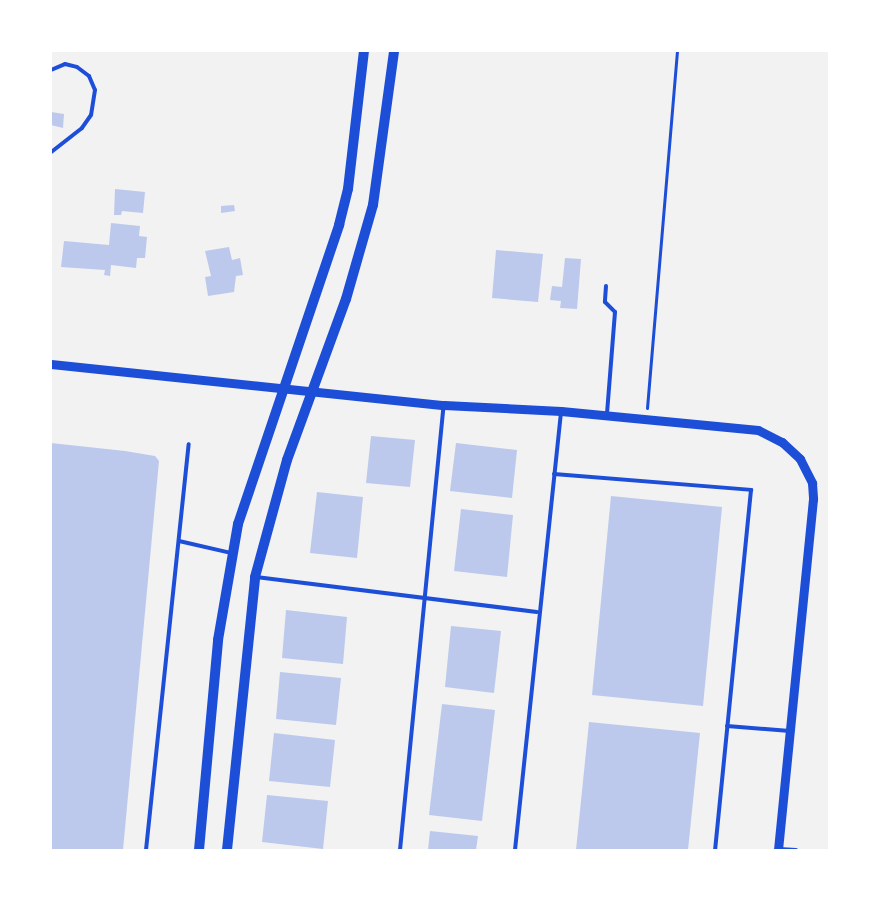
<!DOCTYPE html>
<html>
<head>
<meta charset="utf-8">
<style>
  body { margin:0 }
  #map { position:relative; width:880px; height:901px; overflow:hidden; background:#f2f2f2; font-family:"Public Sans",sans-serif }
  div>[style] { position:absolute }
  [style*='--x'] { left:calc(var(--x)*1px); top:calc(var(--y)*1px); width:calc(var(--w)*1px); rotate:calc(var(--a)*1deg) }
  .building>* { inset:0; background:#bdc9ec }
  .path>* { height:3px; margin:-1.5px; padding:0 1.5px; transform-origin:1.5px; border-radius:1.5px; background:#1d4ed8 }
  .service>* { height:4px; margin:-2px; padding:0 2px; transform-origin:2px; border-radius:2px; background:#1d4ed8 }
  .tertiary>* { height:9px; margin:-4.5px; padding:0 4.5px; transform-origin:4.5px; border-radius:4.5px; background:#1d4ed8 }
  .secondary>* { height:10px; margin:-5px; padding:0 5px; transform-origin:5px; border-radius:5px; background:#1d4ed8 }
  span { translate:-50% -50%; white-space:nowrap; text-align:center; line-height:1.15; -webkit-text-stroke:6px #fff; paint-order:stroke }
  .frame { position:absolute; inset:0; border:52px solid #fff; pointer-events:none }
</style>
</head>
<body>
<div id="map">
  <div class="building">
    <i style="clip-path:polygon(51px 112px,64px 114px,63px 128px,51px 125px)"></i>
    <i style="clip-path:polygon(115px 189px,145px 192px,143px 213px,122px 211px,121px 215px,114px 215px)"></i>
    <i style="clip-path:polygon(234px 205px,235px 211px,221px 213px,221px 206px)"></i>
    <i style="clip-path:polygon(111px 223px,140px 226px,139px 236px,147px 237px,145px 258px,137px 258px,136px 268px,111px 265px,110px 276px,104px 275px,105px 270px,61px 267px,64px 241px,109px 245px)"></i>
    <i style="clip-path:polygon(229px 247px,232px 260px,240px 258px,243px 275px,236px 276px,234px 292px,208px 296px,205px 277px,211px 276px,205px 251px)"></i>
    <i style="clip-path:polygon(496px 250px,543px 254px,538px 302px,492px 298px)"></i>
    <i style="clip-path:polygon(565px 258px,581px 259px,577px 309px,560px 308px,561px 301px,550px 300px,552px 286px,562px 287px)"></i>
    <i style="clip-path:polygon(371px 436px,415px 440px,410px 487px,366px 483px)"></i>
    <i style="clip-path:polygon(51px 443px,125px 451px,155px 456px,159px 461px,123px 850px,51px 850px)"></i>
    <i style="clip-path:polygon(456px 443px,517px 450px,512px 498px,450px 491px)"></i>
    <i style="clip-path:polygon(317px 492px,363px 497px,357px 558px,310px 553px)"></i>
    <i style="clip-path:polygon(611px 496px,722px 507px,703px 706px,592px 695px)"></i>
    <i style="clip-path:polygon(461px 509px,513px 515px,507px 577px,454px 571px)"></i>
    <i style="clip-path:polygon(286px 610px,347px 617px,343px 664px,282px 658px)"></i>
    <i style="clip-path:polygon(451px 626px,501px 631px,494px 693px,445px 687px)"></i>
    <i style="clip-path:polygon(280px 672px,341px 678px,336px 725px,276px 719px)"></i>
    <i style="clip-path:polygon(442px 704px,495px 710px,482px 821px,429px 815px)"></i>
    <i style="clip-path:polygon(589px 722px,700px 733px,688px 850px,576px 850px)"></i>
    <i style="clip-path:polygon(274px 733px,335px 740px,330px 787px,269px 781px)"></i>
    <i style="clip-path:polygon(267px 795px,328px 801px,323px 849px,262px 842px)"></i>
    <i style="clip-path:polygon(430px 831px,478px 836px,476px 850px,428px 850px)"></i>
  </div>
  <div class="path">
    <i style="--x:647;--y:408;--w:358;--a:-85.2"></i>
  </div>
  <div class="service">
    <i style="--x:51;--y:70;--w:15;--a:-23"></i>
    <i style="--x:65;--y:64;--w:12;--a:14"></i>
    <i style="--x:77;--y:67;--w:15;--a:37"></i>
    <i style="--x:89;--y:76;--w:15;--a:67"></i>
    <i style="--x:95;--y:90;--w:25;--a:99"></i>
    <i style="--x:91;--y:115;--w:16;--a:125"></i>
    <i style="--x:82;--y:128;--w:39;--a:142"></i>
    <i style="--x:606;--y:286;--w:16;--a:94"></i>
    <i style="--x:605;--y:302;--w:14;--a:45"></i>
    <i style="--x:615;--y:312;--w:102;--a:94.5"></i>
    <i style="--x:554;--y:474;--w:198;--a:4.6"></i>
    <i style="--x:751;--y:490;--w:362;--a:95.7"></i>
    <i style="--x:179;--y:541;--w:53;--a:13"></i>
    <i style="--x:256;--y:577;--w:283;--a:7.1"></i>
    <i style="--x:727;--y:726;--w:63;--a:4.5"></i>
    <i style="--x:779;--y:849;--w:17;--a:3"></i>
    <i style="--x:146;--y:850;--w:408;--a:-84"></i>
    <i style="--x:400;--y:850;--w:447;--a:-84.4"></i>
    <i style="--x:515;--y:850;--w:441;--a:-84"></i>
  </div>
  <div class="tertiary">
    <i style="--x:51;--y:364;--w:395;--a:6"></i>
    <i style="--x:444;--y:405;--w:117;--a:2.9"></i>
    <i style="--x:561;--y:411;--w:198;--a:5.5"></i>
    <i style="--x:758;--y:430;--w:27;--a:27"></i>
    <i style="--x:782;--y:442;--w:25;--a:43"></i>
    <i style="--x:800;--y:459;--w:27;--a:63"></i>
    <i style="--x:812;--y:483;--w:16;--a:86"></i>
    <i style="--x:813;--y:499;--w:353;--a:95.7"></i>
  </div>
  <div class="secondary">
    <i style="--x:199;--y:850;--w:211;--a:-84.8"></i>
    <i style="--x:218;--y:640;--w:118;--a:-80.2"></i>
    <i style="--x:238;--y:524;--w:316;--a:-71.3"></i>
    <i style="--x:339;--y:225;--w:37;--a:-76"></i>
    <i style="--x:348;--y:189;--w:139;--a:-83.4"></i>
    <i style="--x:227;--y:850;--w:274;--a:-84.1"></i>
    <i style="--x:255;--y:577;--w:121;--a:-74.7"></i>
    <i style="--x:287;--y:460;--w:171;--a:-69.9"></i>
    <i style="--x:346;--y:299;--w:98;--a:-74"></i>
    <i style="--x:373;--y:205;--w:155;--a:-82.2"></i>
  </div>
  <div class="frame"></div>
</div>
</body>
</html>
